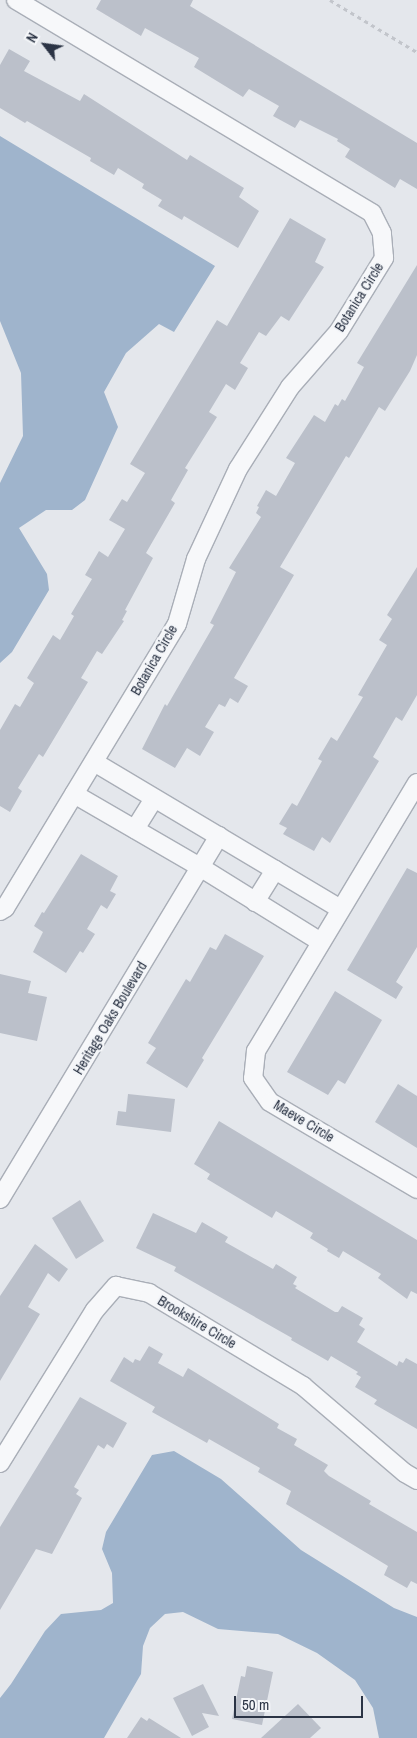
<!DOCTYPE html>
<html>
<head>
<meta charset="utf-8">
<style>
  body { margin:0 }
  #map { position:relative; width:417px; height:1738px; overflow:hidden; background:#e4e7ec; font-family:"Archivo Narrow",sans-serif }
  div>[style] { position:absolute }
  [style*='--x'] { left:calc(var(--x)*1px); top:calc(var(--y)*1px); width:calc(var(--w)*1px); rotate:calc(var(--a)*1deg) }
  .water>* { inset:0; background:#9fb4cc }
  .building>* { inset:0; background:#bbc0ca }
  .path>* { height:3px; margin-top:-1.5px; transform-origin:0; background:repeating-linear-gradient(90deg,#c2c5cb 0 4px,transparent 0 8px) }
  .roads { filter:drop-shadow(1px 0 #a9aeb7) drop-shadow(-1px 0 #a9aeb7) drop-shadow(0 1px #a9aeb7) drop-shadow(0 -1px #a9aeb7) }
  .minor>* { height:18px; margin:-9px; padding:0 9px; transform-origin:9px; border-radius:9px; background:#f7f8fa }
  span { translate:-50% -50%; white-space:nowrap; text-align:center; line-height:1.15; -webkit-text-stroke:4.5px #f4f6f9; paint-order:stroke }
  .street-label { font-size:14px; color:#2b3445 }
  .north { position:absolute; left:20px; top:20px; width:50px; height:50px; -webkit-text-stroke:4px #f4f6f9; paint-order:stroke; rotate:300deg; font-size:14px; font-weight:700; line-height:20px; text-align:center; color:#2b3445 }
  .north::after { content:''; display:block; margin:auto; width:18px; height:22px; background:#2b3445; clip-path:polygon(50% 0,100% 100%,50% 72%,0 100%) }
  .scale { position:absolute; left:234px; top:1696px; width:129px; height:22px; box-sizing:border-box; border:2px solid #2b3445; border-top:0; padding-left:6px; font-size:15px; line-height:18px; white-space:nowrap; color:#2b3445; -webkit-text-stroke:4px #f4f6f9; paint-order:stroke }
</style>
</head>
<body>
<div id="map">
  <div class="water">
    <i style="clip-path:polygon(0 136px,215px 266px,174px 332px,159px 324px,126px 353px,104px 392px,118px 427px,85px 500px,72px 510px,46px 510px,19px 528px,47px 574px,49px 590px,12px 652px,0 663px,0 483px,23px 436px,21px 373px,0 321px)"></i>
    <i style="clip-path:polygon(174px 1451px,221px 1479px,301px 1550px,394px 1608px,417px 1617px,417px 1738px,379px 1738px,373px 1708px,355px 1680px,317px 1653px,278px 1634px,218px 1629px,183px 1612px,165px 1614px,150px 1628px,143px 1646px,141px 1674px,104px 1738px,0 1738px,0 1698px,11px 1684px,45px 1631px,61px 1614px,101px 1610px,113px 1603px,112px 1573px,102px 1549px,106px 1532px,152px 1455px)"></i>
  </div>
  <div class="building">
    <i style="clip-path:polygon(101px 0,193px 0,190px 6px,417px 143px,417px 189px,400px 179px,395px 188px,345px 157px,350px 149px,337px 141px,338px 139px,300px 120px,295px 128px,273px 116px,279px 106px,249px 89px,243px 97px,194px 67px,199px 58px,145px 28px,141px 36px,96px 9px)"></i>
    <i style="clip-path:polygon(9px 49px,30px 61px,24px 71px,80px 101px,84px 94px,187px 160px,190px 155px,244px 188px,239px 197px,259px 211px,238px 248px,184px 216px,182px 220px,158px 206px,162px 200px,142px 188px,144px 184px,118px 168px,114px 175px,90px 161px,91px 158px,27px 121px,25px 123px,0 108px,0 65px)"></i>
    <i style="clip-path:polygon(290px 218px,326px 239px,315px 262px,324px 267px,289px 321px,281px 316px,266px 336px,259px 332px,240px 363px,248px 368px,235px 390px,226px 384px,209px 412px,217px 417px,185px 468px,188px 470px,171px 500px,175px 503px,146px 553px,153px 558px,125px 610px,127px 611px,122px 620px,124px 621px,102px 654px,97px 651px,81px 678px,88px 682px,43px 757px,39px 754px,18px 788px,22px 791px,10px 812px,0 806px,0 730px,15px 704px,20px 707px,34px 683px,27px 678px,53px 635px,60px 640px,74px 616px,71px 614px,92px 579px,85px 575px,99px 551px,108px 557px,125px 529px,109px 520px,122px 499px,127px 502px,145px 473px,130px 464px,217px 320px,227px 326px)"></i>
    <i style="clip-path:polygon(417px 265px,417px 355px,410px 371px,385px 411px,379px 407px,349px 458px,346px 456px,280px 567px,294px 575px,234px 678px,248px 686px,238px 703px,230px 698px,225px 707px,219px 704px,205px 727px,214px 732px,200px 756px,187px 748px,175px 768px,142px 749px,165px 704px,167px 706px,214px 625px,210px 623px,236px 572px,229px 568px,261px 517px,256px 513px,259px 507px,257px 506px,266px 490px,276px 496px,295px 463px,286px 458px,314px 415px,325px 422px,335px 404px,338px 406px,342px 399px,345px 401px,364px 367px,357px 363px)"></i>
    <i style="clip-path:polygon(417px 567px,417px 695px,402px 721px,396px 717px,373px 757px,379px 761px,330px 843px,322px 837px,314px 851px,283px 834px,287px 828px,279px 824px,292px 803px,297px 806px,322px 761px,318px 759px,331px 737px,337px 741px,363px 697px,358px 695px,387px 645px,379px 640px,392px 619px,387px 615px)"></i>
    <i style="clip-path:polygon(81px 854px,118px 876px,110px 891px,116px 894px,107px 909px,101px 905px,87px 929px,95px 934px,83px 953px,80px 951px,66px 973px,33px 952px,43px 932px,34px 926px,42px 912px,44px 913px)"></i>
    <i style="clip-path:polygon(407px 868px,417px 873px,417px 947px,396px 982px,403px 987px,396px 999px,347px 970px)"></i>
    <i style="clip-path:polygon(225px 934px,264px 956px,202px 1058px,204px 1060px,187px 1088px,146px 1063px,156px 1048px,148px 1043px,186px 979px,190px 982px,210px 947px,216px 950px)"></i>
    <i style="clip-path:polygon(0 974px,31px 981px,28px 993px,47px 997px,37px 1041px,0 1033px)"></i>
    <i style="clip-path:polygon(335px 991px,382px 1020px,345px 1084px,338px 1080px,328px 1095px,287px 1072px)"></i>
    <i style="clip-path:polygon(398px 1084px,417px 1096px,417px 1148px,375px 1122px)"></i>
    <i style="clip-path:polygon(128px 1094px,175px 1099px,171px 1132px,116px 1125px,118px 1111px,126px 1112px)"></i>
    <i style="clip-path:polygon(219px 1121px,417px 1240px,417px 1294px,411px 1291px,407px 1299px,378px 1278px,381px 1274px,343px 1251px,339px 1258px,327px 1251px,328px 1249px,310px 1238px,313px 1233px,276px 1211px,272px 1218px,207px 1179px,210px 1174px,194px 1164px)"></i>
    <i style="clip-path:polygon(80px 1200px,104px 1241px,76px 1259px,52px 1218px)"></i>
    <i style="clip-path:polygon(153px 1213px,196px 1233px,202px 1222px,228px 1237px,225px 1242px,273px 1269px,276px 1264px,297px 1277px,293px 1284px,297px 1286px,295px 1288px,335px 1312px,338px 1312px,342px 1306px,363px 1318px,359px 1325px,365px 1329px,357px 1342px,397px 1366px,399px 1361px,403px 1363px,406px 1358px,417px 1364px,417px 1429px,374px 1404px,377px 1400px,355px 1387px,361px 1377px,356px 1374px,358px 1372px,331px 1356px,328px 1361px,291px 1340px,292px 1338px,174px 1271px,176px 1267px,136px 1248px)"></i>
    <i style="clip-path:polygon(35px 1244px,68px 1269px,59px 1282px,48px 1273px,28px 1307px,40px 1314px,0 1381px,0 1296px)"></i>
    <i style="clip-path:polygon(149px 1346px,163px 1354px,158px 1363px,183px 1377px,188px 1368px,279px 1424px,277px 1428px,297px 1439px,294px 1445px,328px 1465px,324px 1471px,329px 1476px,371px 1501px,369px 1504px,417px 1532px,417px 1584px,411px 1581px,407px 1588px,384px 1575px,388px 1566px,286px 1504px,291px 1491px,258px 1472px,260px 1468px,209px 1439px,207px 1443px,152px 1412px,155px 1407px,110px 1381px,124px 1357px,133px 1363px,135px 1359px,140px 1361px)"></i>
    <i style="clip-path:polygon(80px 1397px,127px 1423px,113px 1448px,107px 1444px,104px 1449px,98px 1445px,74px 1487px,79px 1490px,76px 1494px,82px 1498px,52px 1554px,36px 1549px,0 1610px,0 1527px)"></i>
    <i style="clip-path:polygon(247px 1666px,273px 1672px,262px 1725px,232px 1719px,241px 1676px,245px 1677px)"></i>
    <i style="clip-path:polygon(203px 1684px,219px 1716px,202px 1713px,209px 1727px,192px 1736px,173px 1698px)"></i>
    <i style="clip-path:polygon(298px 1704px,321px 1728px,310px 1738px,261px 1738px)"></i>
    <i style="clip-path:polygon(141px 1717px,147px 1721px,149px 1718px,181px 1738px,127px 1738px)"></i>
  </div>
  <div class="path">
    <i style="--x:330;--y:0;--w:101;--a:30.9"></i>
  </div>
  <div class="roads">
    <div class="minor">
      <i style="--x:94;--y:762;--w:287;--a:30.8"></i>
      <i style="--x:417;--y:783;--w:313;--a:121"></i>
      <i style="--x:256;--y:1051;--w:27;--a:96"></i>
      <i style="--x:253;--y:1078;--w:29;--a:55"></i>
      <i style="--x:270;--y:1102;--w:171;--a:30.6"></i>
      <i style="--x:74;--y:794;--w:146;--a:30.1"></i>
      <i style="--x:200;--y:867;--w:142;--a:31.8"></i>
      <i style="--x:135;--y:829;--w:36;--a:-58"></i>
      <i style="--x:255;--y:902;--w:38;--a:-58"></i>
      <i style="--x:0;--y:911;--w:6;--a:-31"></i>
      <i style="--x:5;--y:908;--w:332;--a:-58.8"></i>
      <i style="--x:177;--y:624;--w:68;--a:-73.7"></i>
      <i style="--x:196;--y:559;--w:99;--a:-65"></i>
      <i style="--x:238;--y:469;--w:97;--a:-57.6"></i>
      <i style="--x:290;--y:387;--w:74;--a:-48.8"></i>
      <i style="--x:339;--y:331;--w:86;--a:-58.3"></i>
      <i style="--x:384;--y:258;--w:25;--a:-95"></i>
      <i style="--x:382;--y:233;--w:22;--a:-117"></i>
      <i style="--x:372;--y:213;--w:415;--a:-149.1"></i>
      <i style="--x:0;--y:1199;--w:424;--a:-58.9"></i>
      <i style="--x:0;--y:1463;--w:180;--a:-58.2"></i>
      <i style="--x:95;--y:1310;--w:32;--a:-49"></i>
      <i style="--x:116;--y:1286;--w:34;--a:12"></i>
      <i style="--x:149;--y:1293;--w:180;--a:31.1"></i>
      <i style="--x:303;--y:1386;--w:134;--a:40.5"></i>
      <i style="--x:405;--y:1473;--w:14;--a:30"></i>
    </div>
  </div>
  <div class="street-label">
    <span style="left:359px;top:297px;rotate:-58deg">Botanica Circle</span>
    <span style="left:154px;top:660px;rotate:-60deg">Botanica Circle</span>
    <span style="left:110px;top:1018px;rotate:-59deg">Heritage Oaks Boulevard</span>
    <span style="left:304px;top:1121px;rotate:31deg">Maeve Circle</span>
    <span style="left:197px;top:1322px;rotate:31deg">Brookshire Circle</span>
  </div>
  <div class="north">N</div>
  <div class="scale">50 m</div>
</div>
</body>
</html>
